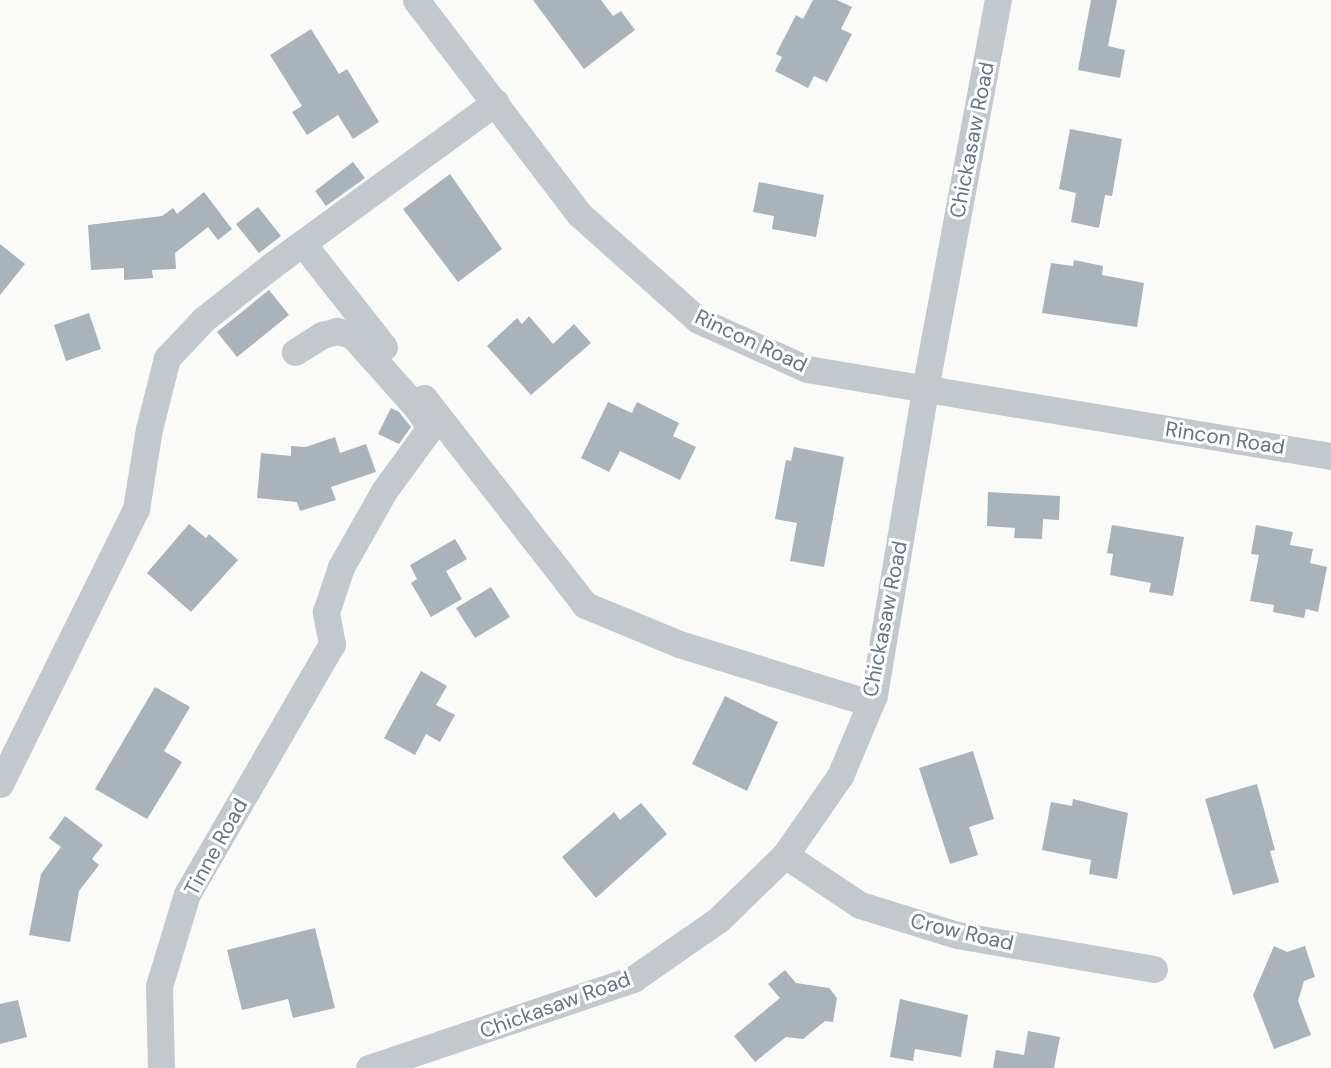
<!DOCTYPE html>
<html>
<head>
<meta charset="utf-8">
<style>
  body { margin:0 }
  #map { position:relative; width:1331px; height:1068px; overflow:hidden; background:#fafaf8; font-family:"DM Sans",sans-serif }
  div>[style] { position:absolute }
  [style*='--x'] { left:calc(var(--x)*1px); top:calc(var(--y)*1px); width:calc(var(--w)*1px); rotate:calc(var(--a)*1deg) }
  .building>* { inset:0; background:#aab3b9 }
  .minor>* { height:27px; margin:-13.5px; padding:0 13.5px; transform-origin:13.5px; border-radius:13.5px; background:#c3c8cc }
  span { translate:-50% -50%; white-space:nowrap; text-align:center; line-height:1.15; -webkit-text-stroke:6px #fff; paint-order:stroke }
  .street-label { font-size:21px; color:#657683 }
</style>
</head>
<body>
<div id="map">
  <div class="building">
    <i style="clip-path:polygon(533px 0,601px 0,613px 16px,621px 11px,635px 30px,584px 69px)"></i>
    <i style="clip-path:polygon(813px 0,837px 0,852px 7px,841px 29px,852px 34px,827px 82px,814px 76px,808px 88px,775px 71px,782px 57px,776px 54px,796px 15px,803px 19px)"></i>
    <i style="clip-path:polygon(1091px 0,1117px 0,1108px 46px,1125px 50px,1120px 78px,1078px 70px)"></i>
    <i style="clip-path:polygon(311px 29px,339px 74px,347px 69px,379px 122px,353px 139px,338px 115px,307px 135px,292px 112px,302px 106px,270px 55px)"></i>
    <i style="clip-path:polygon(1070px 129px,1122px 139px,1112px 196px,1105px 195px,1099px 228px,1071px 222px,1076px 193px,1059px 189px)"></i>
    <i style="clip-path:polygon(353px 162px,365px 178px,326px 206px,315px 191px)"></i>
    <i style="clip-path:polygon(450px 174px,502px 249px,458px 282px,403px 209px)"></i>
    <i style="clip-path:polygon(759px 182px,824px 195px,816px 237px,772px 229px,774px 216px,753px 212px)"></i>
    <i style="clip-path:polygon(204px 192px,232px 229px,218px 240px,208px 227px,175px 253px,176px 269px,152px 270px,153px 278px,124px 280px,124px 268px,91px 270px,88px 225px,162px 216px,173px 208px,177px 214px)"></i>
    <i style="clip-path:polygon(258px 207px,281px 236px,259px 253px,236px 224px)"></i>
    <i style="clip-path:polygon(0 244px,25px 264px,0 295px)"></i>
    <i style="clip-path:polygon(1074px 260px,1103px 266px,1102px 275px,1144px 283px,1137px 327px,1042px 313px,1051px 263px,1073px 266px)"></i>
    <i style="clip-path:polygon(269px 290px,289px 315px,237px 357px,217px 332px)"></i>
    <i style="clip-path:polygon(89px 313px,101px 349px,66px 361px,54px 325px)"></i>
    <i style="clip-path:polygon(529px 316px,553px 344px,574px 324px,591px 343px,531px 395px,487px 346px,517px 318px,522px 324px)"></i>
    <i style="clip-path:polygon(608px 402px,632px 413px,637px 402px,679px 423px,673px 436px,696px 447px,680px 480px,620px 451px,609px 472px,581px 458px)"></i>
    <i style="clip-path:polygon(391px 408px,399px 412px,411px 427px,399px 444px,378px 434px)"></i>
    <i style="clip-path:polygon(335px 437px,340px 453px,366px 444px,376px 472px,331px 487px,336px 500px,300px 511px,297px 502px,257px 498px,261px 453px,291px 456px,291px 446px,306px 447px)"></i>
    <i style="clip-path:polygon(794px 447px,844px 457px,824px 567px,790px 561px,797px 523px,775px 519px,786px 460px,791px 461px)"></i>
    <i style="clip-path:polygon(988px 492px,1060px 496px,1059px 520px,1043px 519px,1042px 539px,1014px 538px,1015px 528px,987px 526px)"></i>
    <i style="clip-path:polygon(189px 524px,206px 538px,209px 534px,238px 560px,191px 612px,147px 573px)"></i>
    <i style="clip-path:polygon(1112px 525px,1184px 537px,1173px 596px,1149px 592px,1151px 583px,1110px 575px,1113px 554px,1107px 553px)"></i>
    <i style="clip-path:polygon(1256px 525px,1293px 532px,1290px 545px,1313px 549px,1310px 563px,1327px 567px,1318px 612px,1306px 609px,1304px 618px,1273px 612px,1274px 605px,1250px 601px,1259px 555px,1251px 554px)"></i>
    <i style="clip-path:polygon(455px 539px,467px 559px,446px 571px,462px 599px,431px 617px,411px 583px,417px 579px,410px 565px)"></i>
    <i style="clip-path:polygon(491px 587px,510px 617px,475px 638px,456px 608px)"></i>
    <i style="clip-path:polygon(421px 671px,447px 686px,436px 705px,455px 715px,440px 742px,426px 734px,415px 755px,384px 738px)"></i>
    <i style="clip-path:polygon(155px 687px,190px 707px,164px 751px,182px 762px,147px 819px,95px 789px)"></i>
    <i style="clip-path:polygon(725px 696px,778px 722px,747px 791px,692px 764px)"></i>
    <i style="clip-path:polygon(973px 751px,994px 819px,969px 827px,978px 855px,950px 864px,919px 768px)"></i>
    <i style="clip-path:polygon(1257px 784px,1275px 850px,1270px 851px,1279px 882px,1233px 895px,1205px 799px)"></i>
    <i style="clip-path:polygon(1073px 799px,1128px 813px,1117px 879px,1089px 874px,1091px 860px,1042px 850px,1051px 802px,1072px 806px)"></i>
    <i style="clip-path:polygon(641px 803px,667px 834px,596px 898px,562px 857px,614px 812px,620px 820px)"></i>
    <i style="clip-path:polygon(65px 816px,103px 845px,92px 859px,99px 865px,79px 891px,70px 942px,29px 935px,41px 874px,61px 847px,49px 838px)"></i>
    <i style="clip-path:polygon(315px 928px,335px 1008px,293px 1018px,288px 999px,242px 1010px,227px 950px)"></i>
    <i style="clip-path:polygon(1274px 946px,1287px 952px,1305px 946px,1315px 977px,1304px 981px,1298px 1001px,1311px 1035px,1274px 1049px,1253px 995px)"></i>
    <i style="clip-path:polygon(785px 970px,796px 983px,829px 988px,837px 998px,833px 1022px,825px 1021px,803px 1039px,786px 1037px,755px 1062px,734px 1036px,780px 998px,768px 984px)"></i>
    <i style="clip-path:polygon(900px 999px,968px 1015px,961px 1057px,915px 1049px,913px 1061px,890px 1057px)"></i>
    <i style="clip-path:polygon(18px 1000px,27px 1037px,0 1044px,0 1004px)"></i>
    <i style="clip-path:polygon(1028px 1031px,1060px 1037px,1054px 1068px,993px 1068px,996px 1050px,1024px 1055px)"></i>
  </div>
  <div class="minor">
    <i style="--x:416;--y:0;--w:269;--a:52.7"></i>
    <i style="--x:579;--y:214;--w:159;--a:41.7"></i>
    <i style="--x:698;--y:320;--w:120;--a:24.2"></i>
    <i style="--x:807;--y:369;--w:531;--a:9.43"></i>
    <i style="--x:303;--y:244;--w:131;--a:51.8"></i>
    <i style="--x:424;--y:398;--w:262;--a:52.1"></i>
    <i style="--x:585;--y:605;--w:102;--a:22.5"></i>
    <i style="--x:679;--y:644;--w:200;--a:17.2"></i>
    <i style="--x:0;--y:784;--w:307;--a:-63.7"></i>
    <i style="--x:136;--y:509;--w:81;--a:-80.8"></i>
    <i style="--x:149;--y:429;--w:73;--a:-75.8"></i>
    <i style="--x:167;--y:358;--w:54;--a:-46.5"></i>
    <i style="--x:204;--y:319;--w:85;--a:-38.3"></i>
    <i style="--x:271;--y:266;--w:278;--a:-36.1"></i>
    <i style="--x:785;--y:855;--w:90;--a:33.7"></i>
    <i style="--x:860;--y:905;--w:102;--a:17.2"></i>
    <i style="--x:957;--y:935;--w:200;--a:9.8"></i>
    <i style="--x:161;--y:1068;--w:82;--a:-91.4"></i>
    <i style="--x:159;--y:986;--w:96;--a:-73.1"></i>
    <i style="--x:187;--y:894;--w:289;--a:-59.9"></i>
    <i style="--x:332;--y:644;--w:33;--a:-101"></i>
    <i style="--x:326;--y:612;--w:47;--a:-71.6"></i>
    <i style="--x:341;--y:567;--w:87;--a:-60.5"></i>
    <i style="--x:384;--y:491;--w:73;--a:-53.9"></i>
    <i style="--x:427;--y:432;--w:8;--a:-83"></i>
    <i style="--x:428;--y:424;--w:18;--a:-124"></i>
    <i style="--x:418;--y:409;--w:99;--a:-131.7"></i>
    <i style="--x:352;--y:335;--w:16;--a:-165"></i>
    <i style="--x:337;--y:331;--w:16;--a:165"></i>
    <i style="--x:322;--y:335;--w:32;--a:148"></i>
    <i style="--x:369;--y:1068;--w:279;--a:-18.6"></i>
    <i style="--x:633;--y:979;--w:103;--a:-34.8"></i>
    <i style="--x:718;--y:920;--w:93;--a:-44.1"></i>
    <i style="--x:785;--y:855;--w:96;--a:-55.2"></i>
    <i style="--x:840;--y:776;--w:88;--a:-67.2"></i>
    <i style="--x:874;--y:695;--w:310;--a:-80.5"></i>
    <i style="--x:925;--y:389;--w:396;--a:-79.4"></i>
  </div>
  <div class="street-label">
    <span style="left:972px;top:140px;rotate:-79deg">Chickasaw Road</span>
    <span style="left:751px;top:341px;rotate:25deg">Rincon Road</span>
    <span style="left:1225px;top:438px;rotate:9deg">Rincon Road</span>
    <span style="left:885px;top:619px;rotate:-79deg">Chickasaw Road</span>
    <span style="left:216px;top:847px;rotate:-61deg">Tinne Road</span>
    <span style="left:962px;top:932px;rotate:13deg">Crow Road</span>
    <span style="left:555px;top:1005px;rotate:-20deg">Chickasaw Road</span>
  </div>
</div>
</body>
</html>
